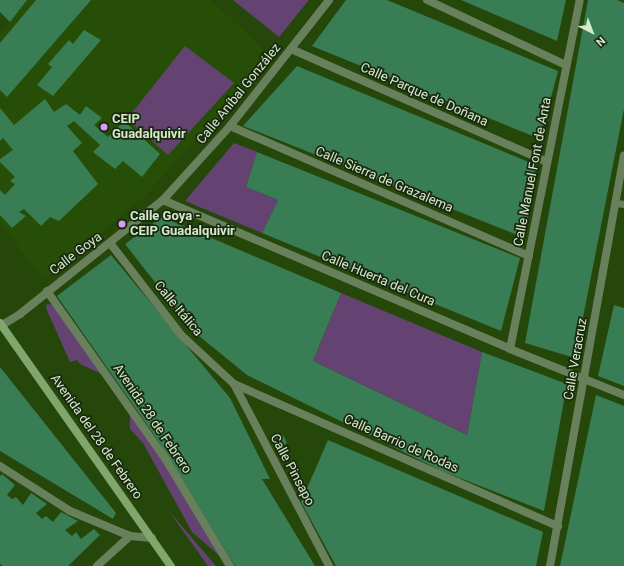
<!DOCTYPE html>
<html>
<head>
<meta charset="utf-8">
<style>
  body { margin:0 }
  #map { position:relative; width:624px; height:566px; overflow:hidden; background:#25470a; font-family:Roboto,sans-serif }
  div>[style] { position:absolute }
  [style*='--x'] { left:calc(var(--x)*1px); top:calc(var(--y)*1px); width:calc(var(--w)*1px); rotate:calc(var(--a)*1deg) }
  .built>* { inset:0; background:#274e06 }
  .green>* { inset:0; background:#644373 }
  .building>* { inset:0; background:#387d54 }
  .lane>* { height:7px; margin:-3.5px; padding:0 3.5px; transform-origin:3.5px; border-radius:3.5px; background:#69805d }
  .street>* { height:8px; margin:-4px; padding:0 4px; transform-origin:4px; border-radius:4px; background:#69805d }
  .secondary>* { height:8px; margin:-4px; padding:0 4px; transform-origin:4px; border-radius:4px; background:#81a66d }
  .dots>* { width:11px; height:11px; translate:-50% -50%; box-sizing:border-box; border:2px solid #192910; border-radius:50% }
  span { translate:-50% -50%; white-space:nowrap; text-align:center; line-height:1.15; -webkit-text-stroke:3.5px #192910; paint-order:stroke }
  .street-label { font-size:13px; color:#d5eaca }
  .poi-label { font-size:13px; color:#d5eaca; font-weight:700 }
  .left { translate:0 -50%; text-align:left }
  .north { position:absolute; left:572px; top:12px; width:40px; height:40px; -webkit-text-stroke:3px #192910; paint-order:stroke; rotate:138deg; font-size:11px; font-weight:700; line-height:16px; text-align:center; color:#d5eaca }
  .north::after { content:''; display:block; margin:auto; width:14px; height:18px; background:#d5eaca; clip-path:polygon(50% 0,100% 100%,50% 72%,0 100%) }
</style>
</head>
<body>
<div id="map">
  <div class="built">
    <i style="clip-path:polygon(27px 0,211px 0,272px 57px,144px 197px,43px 280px,0 222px,0 34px)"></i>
  </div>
  <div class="green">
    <i style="clip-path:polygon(233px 0,309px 0,279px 37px)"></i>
    <i style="clip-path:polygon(185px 46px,234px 83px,168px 155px,127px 119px)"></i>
    <i style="clip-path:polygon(234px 143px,257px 152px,246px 187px,278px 200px,262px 233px,185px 201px)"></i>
    <i style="clip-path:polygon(341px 293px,482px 352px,467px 435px,313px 361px)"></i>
    <i style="clip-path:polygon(47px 304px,53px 305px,104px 375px,80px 364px,77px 360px,70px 362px,46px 308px)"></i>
    <i style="clip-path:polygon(130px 413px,177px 483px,222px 558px,192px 532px,143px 443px,130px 429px)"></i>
    <i style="clip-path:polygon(168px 510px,216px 566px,208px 566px)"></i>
  </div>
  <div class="building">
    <i style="clip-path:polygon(0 0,27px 0,10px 22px,0 12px)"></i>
    <i style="clip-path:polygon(36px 0,91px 0,7px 97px,0 90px,0 43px)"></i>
    <i style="clip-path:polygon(346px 0,387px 0,558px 71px,540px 139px,312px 46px)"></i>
    <i style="clip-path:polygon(461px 0,566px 0,557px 41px)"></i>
    <i style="clip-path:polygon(588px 0,617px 0,624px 3px,624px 109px,575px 358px,525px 343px)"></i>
    <i style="clip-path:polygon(84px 30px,101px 40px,53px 96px,37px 85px,52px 67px,48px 64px,69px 40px,73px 44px)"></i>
    <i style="clip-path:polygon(297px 66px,536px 165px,525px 238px,243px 126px)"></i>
    <i style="clip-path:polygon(45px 99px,54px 112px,66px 104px,80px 115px,86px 106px,102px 118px,94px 125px,108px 137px,124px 121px,160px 154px,142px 177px,123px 161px,115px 169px,93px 152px,100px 145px,74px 121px,67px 126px,82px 143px,73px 151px,98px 184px,59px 221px,50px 217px,41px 226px,24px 209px,19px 212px,26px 216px,12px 228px,0 215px,0 190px,5px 195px,15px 184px,10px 181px,15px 177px,0 162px,0 159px,13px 150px,3px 138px,0 141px,0 108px,14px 125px)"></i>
    <i style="clip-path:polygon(257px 152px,520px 258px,501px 331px,262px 233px,278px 200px,246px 187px)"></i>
    <i style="clip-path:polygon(162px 217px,341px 293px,313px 361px,467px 435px,482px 352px,567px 384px,544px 511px,442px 471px,247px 375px,194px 332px,125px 244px)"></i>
    <i style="clip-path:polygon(111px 255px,230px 398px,270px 479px,262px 479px,315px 566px,235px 566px,157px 439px,57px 296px)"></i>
    <i style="clip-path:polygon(614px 305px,624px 308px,624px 386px,598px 376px)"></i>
    <i style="clip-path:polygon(0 367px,116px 513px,113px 519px,0 451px)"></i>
    <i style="clip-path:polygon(596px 395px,624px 406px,624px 566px,560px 566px)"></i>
    <i style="clip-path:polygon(283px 435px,287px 443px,279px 448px,275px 439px)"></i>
    <i style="clip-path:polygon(328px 440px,543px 532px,536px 566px,336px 566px,301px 502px)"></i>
    <i style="clip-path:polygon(2px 474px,15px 485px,7px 495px,12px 499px,16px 497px,23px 505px,31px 493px,47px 504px,36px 513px,42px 519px,46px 516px,53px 522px,61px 512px,78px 521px,65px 530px,72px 536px,76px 532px,81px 539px,94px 529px,100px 535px,68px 566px,3px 566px,0 564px,0 476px)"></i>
  </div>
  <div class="lane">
    <i style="--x:615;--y:203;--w:9;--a:6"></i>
  </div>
  <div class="street">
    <i style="--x:427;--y:0;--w:153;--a:25.1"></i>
    <i style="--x:291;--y:49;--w:280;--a:23.8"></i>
    <i style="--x:230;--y:126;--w:326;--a:23.5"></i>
    <i style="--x:163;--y:200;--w:378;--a:23.2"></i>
    <i style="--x:510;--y:349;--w:123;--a:22"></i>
    <i style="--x:110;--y:243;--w:116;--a:52.3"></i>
    <i style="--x:181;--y:335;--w:72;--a:42.8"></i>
    <i style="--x:234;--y:384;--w:205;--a:62.4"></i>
    <i style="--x:47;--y:291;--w:207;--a:54.8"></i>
    <i style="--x:166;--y:460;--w:124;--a:58.9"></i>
    <i style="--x:2;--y:325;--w:21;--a:-31"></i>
    <i style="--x:20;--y:314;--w:183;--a:-38.6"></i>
    <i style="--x:163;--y:200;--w:100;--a:-47.8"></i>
    <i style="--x:230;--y:126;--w:160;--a:-51.8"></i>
    <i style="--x:510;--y:349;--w:356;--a:-78.7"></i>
    <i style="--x:234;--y:384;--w:354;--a:23.7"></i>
    <i style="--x:0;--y:466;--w:83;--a:32.7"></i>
    <i style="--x:70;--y:511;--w:65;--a:22.6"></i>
    <i style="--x:130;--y:536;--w:22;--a:5"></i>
    <i style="--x:97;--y:566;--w:45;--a:-42.3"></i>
    <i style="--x:550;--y:566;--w:417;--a:-79.8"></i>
  </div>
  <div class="secondary">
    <i style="--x:0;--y:323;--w:297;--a:54.9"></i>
  </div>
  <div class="dots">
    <i style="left:104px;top:127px;background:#da9af6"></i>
    <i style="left:122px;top:224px;background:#da9af6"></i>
  </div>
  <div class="street-label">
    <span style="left:239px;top:94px;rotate:-51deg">Calle Aníbal González</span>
    <span style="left:424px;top:95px;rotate:24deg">Calle Parque de Doñana</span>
    <span style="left:533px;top:172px;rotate:-79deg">Calle Manuel Font de Anta</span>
    <span style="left:384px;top:180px;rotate:23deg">Calle Sierra de Grazalema</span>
    <span style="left:76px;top:254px;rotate:-37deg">Calle Goya</span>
    <span style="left:378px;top:279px;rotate:23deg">Calle Huerta del Cura</span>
    <span style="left:178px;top:309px;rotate:50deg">Calle Itálica</span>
    <span style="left:576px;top:359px;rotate:-80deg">Calle Veracruz</span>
    <span style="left:152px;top:419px;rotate:56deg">Avenida 28 de Febrero</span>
    <span style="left:96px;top:437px;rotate:55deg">Avenida del 28 de Febrero</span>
    <span style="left:401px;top:444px;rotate:24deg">Calle Barrio de Rodas</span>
    <span style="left:292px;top:470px;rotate:62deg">Calle Pinsapo</span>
  </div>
  <div class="poi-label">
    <span class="left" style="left:112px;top:127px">CEIP<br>Guadalquivir</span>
    <span class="left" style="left:130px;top:224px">Calle Goya -<br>CEIP Guadalquivir</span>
  </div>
  <div class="north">N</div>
</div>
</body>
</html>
